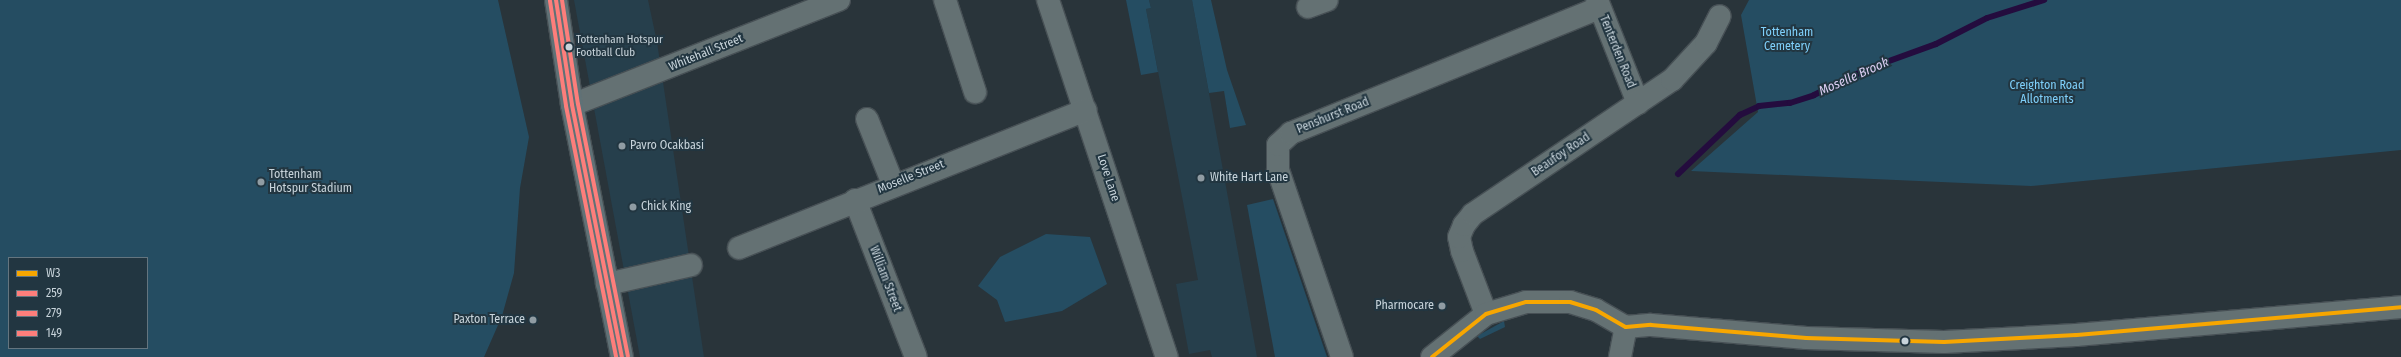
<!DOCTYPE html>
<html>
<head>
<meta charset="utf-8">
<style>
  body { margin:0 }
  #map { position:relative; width:2401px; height:357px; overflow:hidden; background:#29343a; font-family:"Fira Sans Condensed",sans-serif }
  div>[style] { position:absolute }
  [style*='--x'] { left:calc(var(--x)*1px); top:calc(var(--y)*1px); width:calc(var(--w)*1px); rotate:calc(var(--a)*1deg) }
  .built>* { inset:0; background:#263f4c }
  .green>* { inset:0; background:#254d62 }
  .stream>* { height:6px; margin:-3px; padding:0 3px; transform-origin:3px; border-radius:3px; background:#240c3e }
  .roads { filter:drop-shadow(1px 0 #475055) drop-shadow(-1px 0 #475055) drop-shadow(0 1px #475055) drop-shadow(0 -1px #475055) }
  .minor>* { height:22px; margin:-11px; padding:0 11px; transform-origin:11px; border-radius:11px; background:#647173 }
  .major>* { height:22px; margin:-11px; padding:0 11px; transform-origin:11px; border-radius:11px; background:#607176 }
  .bus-1>* { height:4px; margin:-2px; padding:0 2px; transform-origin:2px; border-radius:2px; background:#f7a600 }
  .bus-2>* { height:4px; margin:-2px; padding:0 2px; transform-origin:2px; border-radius:2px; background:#fd7e7b }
  .bus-3>* { height:4px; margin:-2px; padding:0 2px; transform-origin:2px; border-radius:2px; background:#fd7e7b }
  .bus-4>* { height:4px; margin:-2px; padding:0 2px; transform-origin:2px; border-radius:2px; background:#fd7e7b }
  .dots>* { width:11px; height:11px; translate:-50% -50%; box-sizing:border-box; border:2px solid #223641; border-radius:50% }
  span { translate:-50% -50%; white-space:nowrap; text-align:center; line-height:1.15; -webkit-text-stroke:4px #223641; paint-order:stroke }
  .bus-label { font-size:11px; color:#c8d4db }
  .left { translate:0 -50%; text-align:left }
  .park-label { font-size:12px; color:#7fd0fb }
  .street-label { font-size:12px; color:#c8d4db }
  .poi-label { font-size:12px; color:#c8d4db }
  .right { translate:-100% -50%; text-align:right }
  .water-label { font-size:13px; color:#dbcef2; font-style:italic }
  .legend { position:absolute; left:8px; top:257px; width:140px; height:92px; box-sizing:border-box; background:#223641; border:1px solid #64757f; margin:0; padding:5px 7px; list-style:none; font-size:12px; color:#c8d4db }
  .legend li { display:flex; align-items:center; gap:8px; height:20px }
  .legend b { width:20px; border:1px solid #64757f }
</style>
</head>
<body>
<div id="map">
  <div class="built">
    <i style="clip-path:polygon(574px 0,648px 0,657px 42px,704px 357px,640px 357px)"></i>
    <i style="clip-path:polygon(1149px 0,1192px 0,1257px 357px,1212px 357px,1210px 350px,1189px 354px,1176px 284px,1198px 280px,1146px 9px,1151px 8px)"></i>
  </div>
  <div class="green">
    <i style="clip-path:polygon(evenodd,0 0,498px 0,529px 137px,520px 188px,514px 273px,502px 316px,484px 357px,0 357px,0 0,9px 258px,147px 258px,147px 348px,9px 348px,9px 258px)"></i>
    <i style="clip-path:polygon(1126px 0,1149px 0,1151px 8px,1146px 9px,1158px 72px,1141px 75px)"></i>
    <i style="clip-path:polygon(1188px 0,1211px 0,1227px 70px,1246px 125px,1230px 128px,1224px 91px,1209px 93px,1192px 0)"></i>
    <i style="clip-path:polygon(1749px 0,2401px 0,2401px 150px,2031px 186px,1691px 171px,1758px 112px,1741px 15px)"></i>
    <i style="clip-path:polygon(1273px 199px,1327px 357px,1275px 357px,1247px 205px)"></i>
    <i style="clip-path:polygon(1046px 234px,1090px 237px,1107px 284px,1062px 311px,1005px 322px,997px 300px,978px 286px,1000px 257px)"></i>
    <i style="clip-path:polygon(1504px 321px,1505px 327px,1480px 339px,1477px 336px)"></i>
  </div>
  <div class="stream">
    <i style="--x:1678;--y:174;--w:86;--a:-43.6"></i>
    <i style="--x:1740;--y:115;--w:21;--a:-25"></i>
    <i style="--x:1759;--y:106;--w:31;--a:-6"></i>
    <i style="--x:1790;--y:103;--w:25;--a:-18"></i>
    <i style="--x:1814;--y:95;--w:59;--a:-26.1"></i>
    <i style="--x:1867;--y:69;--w:73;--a:-19.9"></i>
    <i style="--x:1936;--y:44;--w:57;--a:-27"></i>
    <i style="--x:1987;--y:18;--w:60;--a:-17.5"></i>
  </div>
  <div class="roads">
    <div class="minor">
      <i style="--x:945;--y:0;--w:97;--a:71.9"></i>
      <i style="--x:1048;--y:0;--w:376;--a:71.6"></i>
      <i style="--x:1597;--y:0;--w:111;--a:68.3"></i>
      <i style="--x:1308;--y:7;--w:20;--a:-20"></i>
      <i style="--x:572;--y:105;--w:287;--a:-21.5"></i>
      <i style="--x:867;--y:119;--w:70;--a:68.2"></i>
      <i style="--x:855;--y:200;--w:168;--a:68.8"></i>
      <i style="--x:739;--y:248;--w:373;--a:-21.7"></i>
      <i style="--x:607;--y:284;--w:86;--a:-12.7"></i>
      <i style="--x:1486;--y:314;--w:67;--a:-110.9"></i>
      <i style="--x:1462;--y:251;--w:14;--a:-102"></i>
      <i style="--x:1459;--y:237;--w:13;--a:-67"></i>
      <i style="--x:1464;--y:225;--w:14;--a:-51"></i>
      <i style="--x:1473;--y:214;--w:240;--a:-34"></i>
      <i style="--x:1672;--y:80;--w:50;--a:-47.4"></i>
      <i style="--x:1706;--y:43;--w:30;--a:-63"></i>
      <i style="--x:1626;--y:327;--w:25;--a:-5"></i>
      <i style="--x:1651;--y:325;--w:156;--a:4.8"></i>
      <i style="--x:1806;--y:338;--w:138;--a:1.7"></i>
      <i style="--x:1944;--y:342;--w:132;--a:-3"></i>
      <i style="--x:2076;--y:335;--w:326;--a:-4.9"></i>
      <i style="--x:1342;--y:357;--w:198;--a:-108.9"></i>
      <i style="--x:1278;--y:170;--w:25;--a:-90"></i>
      <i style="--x:1278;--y:145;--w:18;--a:-43"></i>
      <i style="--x:1291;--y:133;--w:332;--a:-22.1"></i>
      <i style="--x:1432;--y:357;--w:69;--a:-38.5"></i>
      <i style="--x:1486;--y:314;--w:42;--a:-16.7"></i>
      <i style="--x:1526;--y:302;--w:44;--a:0"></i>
      <i style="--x:1570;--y:302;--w:27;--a:17"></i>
      <i style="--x:1596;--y:310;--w:34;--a:30"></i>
      <i style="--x:1620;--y:357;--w:31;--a:-79"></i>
    </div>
    <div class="major">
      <i style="--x:556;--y:0;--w:106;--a:81.3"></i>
      <i style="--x:572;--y:105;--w:257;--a:78.8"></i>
    </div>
  </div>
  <div class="bus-1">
    <i style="--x:1626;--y:327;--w:25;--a:-5"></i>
    <i style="--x:1651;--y:325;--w:156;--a:4.8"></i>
    <i style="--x:1806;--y:338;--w:138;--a:1.7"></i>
    <i style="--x:1944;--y:342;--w:132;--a:-3"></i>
    <i style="--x:2076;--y:335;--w:326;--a:-4.9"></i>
    <i style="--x:1432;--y:357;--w:69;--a:-38.5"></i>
    <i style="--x:1486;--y:314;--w:42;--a:-16.7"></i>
    <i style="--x:1526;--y:302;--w:44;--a:0"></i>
    <i style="--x:1570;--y:302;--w:27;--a:17"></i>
    <i style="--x:1596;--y:310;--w:34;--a:30"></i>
  </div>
  <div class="bus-2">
    <i style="--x:556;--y:0;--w:106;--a:81.3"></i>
    <i style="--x:572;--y:105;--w:257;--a:78.8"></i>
  </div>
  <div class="bus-3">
    <i style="--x:550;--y:1;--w:106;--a:81.3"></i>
    <i style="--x:566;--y:106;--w:256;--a:78.7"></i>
  </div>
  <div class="bus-4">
    <i style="--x:562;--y:0;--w:105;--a:81.3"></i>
    <i style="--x:578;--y:104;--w:257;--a:78.8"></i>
  </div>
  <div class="dots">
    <i style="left:569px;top:47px;background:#c8d4db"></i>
    <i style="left:622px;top:146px;background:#909ca3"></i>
    <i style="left:1201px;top:178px;background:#909ca3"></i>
    <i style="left:261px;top:182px;background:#909ca3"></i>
    <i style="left:633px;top:207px;background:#909ca3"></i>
    <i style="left:1442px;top:306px;background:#909ca3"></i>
    <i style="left:533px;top:320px;background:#909ca3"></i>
    <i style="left:1905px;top:341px;background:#c8d4db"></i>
  </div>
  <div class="bus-label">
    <span class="left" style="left:576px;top:47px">Tottenham Hotspur<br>Football Club</span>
  </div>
  <div class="park-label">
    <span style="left:1787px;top:40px">Tottenham<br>Cemetery</span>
    <span style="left:2047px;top:93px">Creighton Road<br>Allotments</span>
  </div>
  <div class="street-label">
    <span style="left:1617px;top:52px;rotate:68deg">Tenterden Road</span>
    <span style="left:706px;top:53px;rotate:-22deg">Whitehall Street</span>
    <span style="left:1333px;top:116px;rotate:-22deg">Penshurst Road</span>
    <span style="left:1561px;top:155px;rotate:-34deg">Beaufoy Road</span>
    <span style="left:911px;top:177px;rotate:-22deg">Moselle Street</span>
    <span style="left:1108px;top:178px;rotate:72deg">Love Lane</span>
    <span style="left:885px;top:279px;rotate:69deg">William Street</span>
  </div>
  <div class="poi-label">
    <span class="left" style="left:630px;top:146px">Pavro Ocakbasi</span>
    <span class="left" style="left:269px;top:182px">Tottenham<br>Hotspur Stadium</span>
    <span class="left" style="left:1210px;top:178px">White Hart Lane</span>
    <span class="left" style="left:641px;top:207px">Chick King</span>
    <span class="right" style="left:1434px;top:306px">Pharmocare</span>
    <span class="right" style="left:525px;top:320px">Paxton Terrace</span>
  </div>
  <div class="water-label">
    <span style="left:1854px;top:77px;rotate:-24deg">Moselle Brook</span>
  </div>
  <ul class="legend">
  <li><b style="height:5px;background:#f7a600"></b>W3</li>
  <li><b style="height:5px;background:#fd7e7b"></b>259</li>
  <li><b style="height:5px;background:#fd7e7b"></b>279</li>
  <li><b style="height:5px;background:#fd7e7b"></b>149</li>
  </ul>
</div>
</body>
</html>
